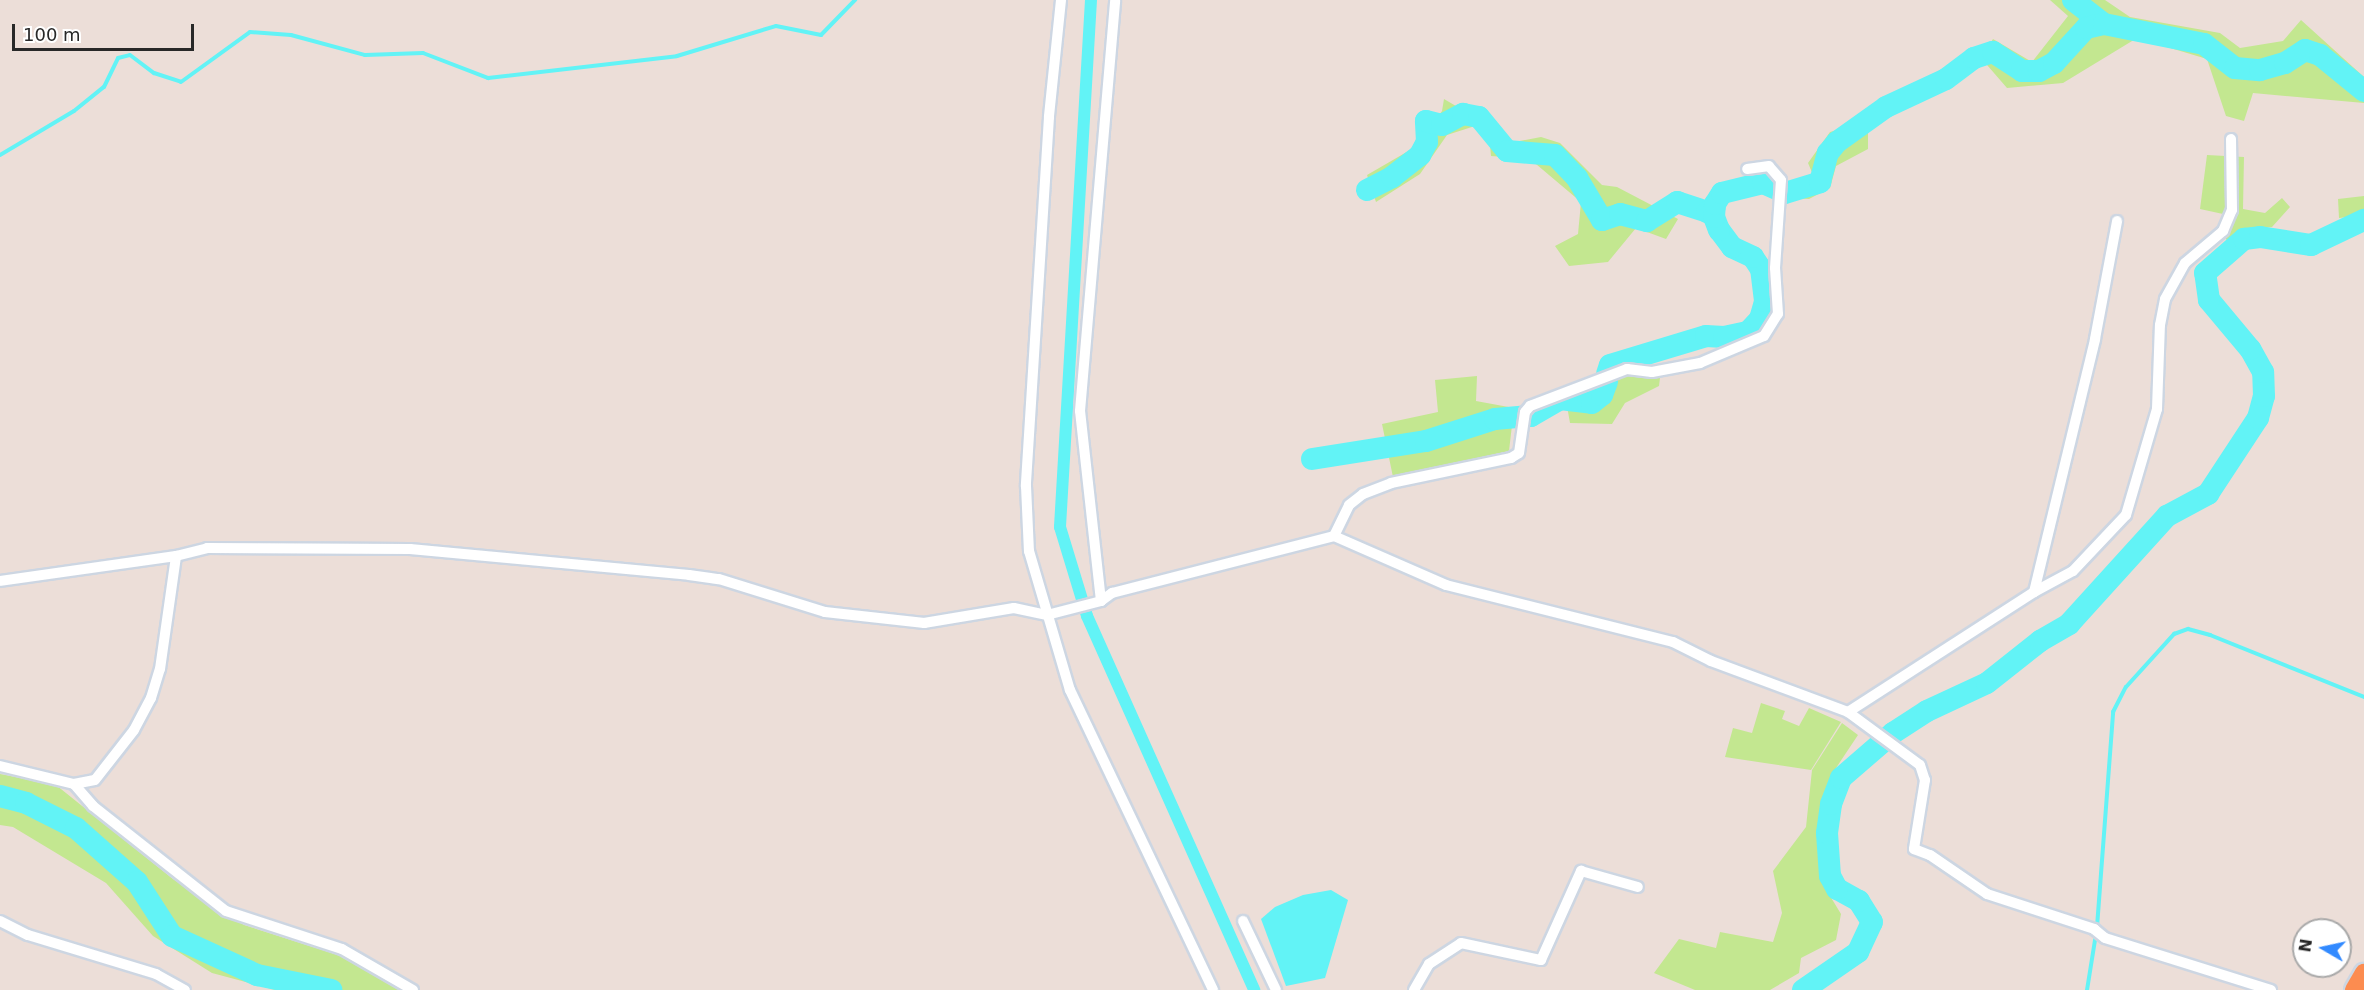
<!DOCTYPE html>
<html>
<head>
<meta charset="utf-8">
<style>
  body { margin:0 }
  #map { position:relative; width:2364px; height:990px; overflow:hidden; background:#ecded8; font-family:"DejaVu Sans",sans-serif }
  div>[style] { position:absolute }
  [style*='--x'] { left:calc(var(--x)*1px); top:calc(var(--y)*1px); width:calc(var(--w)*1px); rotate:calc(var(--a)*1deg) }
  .green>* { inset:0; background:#c3e790 }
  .water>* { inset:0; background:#62f3f6 }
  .stream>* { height:4px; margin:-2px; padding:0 2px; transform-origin:2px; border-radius:2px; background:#62f3f6 }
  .canal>* { height:12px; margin:-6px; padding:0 6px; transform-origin:6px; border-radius:6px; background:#62f3f6 }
  .river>* { height:22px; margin:-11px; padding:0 11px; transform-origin:11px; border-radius:11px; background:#62f3f6 }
  .roads { filter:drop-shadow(2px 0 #cdd6e2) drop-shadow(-2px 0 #cdd6e2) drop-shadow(0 2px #cdd6e2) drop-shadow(0 -2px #cdd6e2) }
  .minor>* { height:10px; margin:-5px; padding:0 5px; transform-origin:5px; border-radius:5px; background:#fff }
  .trunk>* { height:18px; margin:-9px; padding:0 9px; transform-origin:9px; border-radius:9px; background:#fc8c50 }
  span { translate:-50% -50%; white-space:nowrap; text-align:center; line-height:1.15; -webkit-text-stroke:4.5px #fff; paint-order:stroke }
  .north { position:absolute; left:2292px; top:918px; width:60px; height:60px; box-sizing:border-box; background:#fff; border:2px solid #a9a9a9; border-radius:50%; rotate:279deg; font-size:16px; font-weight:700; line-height:24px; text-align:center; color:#282828 }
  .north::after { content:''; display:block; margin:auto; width:21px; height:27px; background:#328aff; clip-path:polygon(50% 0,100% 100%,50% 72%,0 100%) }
  .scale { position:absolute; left:12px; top:24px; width:182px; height:27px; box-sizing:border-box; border:3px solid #282828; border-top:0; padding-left:8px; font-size:18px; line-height:21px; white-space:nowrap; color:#282828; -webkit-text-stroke:4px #fff; paint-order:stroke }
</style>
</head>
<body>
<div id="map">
  <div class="green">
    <i style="clip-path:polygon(2050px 0,2105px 0,2130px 17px,2220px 33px,2240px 48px,2283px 41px,2301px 20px,2364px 77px,2364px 103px,2253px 93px,2244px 121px,2226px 116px,2207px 59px,2137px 38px,2063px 83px,2007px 88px,1981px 58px,1993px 39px,2032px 62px,2068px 16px)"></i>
    <i style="clip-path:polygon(1444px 99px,1461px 109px,1479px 106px,1506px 138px,1514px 142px,1541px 137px,1560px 143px,1602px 185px,1617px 187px,1678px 219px,1666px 239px,1636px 228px,1608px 262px,1569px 266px,1555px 246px,1578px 234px,1581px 202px,1530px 159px,1491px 156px,1489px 134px,1475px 126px,1447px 135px,1420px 174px,1376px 202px,1367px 175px,1417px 146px,1442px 111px)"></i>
    <i style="clip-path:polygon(1868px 121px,1868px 149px,1836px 166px,1830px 188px,1809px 199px,1790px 198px,1789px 183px,1814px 177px,1808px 163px,1830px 132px)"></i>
    <i style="clip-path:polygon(2207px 155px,2244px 157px,2243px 209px,2265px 213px,2282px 198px,2290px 207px,2272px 227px,2246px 229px,2229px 243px,2223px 235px,2223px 214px,2200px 209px)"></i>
    <i style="clip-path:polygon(2364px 196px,2364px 215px,2339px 218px,2338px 199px)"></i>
    <i style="clip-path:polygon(1627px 373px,1660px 378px,1659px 386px,1625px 403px,1612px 424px,1570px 423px,1565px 395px)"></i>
    <i style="clip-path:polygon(1477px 376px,1476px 401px,1514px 408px,1509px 451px,1393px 477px,1382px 424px,1438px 412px,1435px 380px)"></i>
    <i style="clip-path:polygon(1761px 703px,1785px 711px,1782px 719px,1799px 726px,1809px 708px,1841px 722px,1811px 770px,1725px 757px,1733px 728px,1752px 733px)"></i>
    <i style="clip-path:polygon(1842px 723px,1858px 735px,1834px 771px,1818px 828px,1824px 886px,1841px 914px,1836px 940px,1801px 958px,1799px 973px,1770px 990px,1695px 990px,1654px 973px,1679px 939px,1716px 948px,1720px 932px,1773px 942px,1782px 913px,1773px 871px,1806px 827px,1812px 770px)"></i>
    <i style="clip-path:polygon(0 774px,56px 785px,173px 879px,244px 925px,341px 956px,400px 990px,275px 990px,212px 973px,153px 936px,106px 883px,13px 827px,0 825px)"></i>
  </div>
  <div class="water">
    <i style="clip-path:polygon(1331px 890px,1348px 900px,1325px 978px,1286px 986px,1261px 919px,1275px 907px,1303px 895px)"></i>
  </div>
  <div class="stream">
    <i style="--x:0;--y:155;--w:86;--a:-30.7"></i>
    <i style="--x:74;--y:111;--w:38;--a:-39"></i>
    <i style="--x:104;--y:87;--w:32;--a:-64"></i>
    <i style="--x:118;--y:58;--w:12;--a:-14"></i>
    <i style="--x:130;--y:55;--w:30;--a:37"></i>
    <i style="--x:154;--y:73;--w:28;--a:18"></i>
    <i style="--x:181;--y:82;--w:85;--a:-35.9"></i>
    <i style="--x:250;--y:32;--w:41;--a:4.2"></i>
    <i style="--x:291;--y:35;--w:77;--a:15.1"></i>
    <i style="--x:365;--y:55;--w:58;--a:-2"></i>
    <i style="--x:423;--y:53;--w:70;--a:21"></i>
    <i style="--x:488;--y:78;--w:190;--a:-6.6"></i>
    <i style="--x:677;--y:56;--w:103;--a:-16.9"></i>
    <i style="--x:776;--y:26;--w:46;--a:11.3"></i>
    <i style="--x:821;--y:35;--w:49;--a:-45.8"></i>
    <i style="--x:2097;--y:927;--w:216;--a:-85.7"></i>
    <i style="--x:2113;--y:712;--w:28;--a:-63"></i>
    <i style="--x:2126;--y:687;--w:72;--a:-47.8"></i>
    <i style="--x:2174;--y:634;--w:15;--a:-20"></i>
    <i style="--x:2188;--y:629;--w:23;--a:15"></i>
    <i style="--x:2210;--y:635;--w:166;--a:21.9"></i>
    <i style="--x:2087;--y:990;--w:57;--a:-80.9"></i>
  </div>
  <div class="canal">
    <i style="--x:1091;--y:0;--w:528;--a:93.37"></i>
    <i style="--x:1060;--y:527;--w:93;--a:73.1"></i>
    <i style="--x:1087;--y:616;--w:410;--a:65.9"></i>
  </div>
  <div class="river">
    <i style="--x:2073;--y:0;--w:39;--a:38"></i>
    <i style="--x:1367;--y:190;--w:28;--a:-27"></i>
    <i style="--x:1392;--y:177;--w:36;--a:-38"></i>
    <i style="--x:1420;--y:155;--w:15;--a:-62"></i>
    <i style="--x:1427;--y:142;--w:21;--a:-93"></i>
    <i style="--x:1426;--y:121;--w:16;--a:14"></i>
    <i style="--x:1442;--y:125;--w:24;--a:-28"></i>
    <i style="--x:1463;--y:114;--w:16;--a:11"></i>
    <i style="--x:1479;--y:117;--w:44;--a:50.5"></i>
    <i style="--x:1507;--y:151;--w:48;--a:4.8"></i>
    <i style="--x:1555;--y:155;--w:32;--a:46"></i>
    <i style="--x:1577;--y:178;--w:49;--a:59.2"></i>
    <i style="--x:1602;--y:220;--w:19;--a:-18"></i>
    <i style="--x:1620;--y:214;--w:28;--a:15"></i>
    <i style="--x:1647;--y:221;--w:36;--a:-32"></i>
    <i style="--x:1677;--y:202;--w:32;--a:18"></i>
    <i style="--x:1707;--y:212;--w:8;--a:-23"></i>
    <i style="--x:1607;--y:374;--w:9;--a:-72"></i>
    <i style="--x:1610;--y:365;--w:100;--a:-16.8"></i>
    <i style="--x:1706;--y:336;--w:18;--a:3"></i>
    <i style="--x:1724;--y:337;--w:25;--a:-12"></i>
    <i style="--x:1748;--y:332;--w:18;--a:-47"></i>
    <i style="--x:1760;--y:319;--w:19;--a:-74"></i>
    <i style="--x:1765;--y:301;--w:32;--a:-97"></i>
    <i style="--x:1761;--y:269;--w:14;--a:-124"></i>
    <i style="--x:1753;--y:257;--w:23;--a:-155"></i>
    <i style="--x:1732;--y:247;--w:21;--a:-127"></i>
    <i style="--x:1719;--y:230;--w:14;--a:-111"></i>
    <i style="--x:1714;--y:217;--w:13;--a:-86"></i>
    <i style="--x:1715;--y:204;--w:13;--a:-58"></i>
    <i style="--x:1722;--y:193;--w:42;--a:-13.7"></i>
    <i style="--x:1763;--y:183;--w:24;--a:24"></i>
    <i style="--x:1785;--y:193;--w:37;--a:-17"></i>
    <i style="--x:1820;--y:182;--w:30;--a:-75"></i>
    <i style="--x:1828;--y:153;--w:14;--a:-51"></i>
    <i style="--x:1837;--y:142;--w:60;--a:-35.5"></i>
    <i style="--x:1886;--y:107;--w:66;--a:-25"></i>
    <i style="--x:1946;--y:79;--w:35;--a:-37"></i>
    <i style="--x:1974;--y:58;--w:20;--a:-18"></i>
    <i style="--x:1993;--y:52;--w:35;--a:33"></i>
    <i style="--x:2022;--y:71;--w:17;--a:0"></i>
    <i style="--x:2039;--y:71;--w:17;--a:-28"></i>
    <i style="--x:2054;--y:63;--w:47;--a:-47.6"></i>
    <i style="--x:2086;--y:28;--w:18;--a:-13"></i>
    <i style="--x:2104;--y:24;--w:102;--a:11.3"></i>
    <i style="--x:2204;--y:44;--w:39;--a:38"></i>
    <i style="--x:2235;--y:68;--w:25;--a:5"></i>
    <i style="--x:2260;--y:70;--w:26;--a:-16"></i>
    <i style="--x:2285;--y:63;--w:24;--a:-33"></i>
    <i style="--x:2305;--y:50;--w:16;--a:18"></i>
    <i style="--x:2320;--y:55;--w:57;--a:39.3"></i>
    <i style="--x:1312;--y:459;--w:115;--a:-9"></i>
    <i style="--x:1426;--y:441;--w:72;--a:-17.7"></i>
    <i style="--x:1495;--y:419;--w:36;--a:-5"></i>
    <i style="--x:1531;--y:416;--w:34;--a:-30"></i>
    <i style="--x:1560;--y:399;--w:32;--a:7"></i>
    <i style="--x:1592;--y:403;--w:13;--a:-39"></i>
    <i style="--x:1602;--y:395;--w:14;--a:-69"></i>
    <i style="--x:0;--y:796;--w:27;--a:15"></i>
    <i style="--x:26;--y:803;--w:56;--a:26.6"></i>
    <i style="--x:76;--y:828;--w:81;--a:41.5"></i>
    <i style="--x:137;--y:882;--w:64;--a:57.1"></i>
    <i style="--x:172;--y:936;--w:94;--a:24.6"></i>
    <i style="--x:257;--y:975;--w:76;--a:11.5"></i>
    <i style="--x:1803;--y:990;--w:67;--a:-34.6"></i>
    <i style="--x:1858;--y:952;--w:33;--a:-65"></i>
    <i style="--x:1872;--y:922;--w:25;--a:-122"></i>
    <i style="--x:1859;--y:901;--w:25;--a:-151"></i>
    <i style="--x:1837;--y:889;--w:15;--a:-118"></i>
    <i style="--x:1830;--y:876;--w:43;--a:-94"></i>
    <i style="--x:1827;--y:833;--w:29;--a:-82"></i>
    <i style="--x:1831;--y:804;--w:28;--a:-69"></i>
    <i style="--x:1841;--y:778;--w:69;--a:-40.9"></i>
    <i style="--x:1893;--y:733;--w:40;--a:-32.9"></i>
    <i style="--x:1927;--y:711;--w:66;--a:-25"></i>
    <i style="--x:1987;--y:683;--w:68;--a:-38.4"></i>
    <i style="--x:2040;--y:641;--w:34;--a:-30"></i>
    <i style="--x:2069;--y:624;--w:146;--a:-47.8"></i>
    <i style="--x:2167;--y:516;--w:47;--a:-28.2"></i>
    <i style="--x:2208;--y:494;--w:91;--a:-56.7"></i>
    <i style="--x:2258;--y:418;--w:23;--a:-75"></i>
    <i style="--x:2264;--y:396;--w:24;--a:-92"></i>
    <i style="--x:2263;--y:372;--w:26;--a:-119"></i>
    <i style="--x:2250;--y:349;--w:64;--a:-129.9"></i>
    <i style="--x:2209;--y:300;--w:27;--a:-98"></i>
    <i style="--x:2205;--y:273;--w:52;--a:-41.1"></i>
    <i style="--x:2244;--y:239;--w:16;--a:-7"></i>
    <i style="--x:2260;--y:237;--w:52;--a:8.9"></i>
    <i style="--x:2311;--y:245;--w:59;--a:-25.3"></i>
  </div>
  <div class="roads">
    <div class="minor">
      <i style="--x:1061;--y:0;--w:118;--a:95.9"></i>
      <i style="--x:1049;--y:117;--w:370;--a:93.6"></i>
      <i style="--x:1026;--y:486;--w:65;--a:87.4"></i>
      <i style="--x:1029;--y:551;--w:145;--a:73.6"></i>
      <i style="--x:1070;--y:690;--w:332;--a:64.5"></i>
      <i style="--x:1334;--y:536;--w:34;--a:-64"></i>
      <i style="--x:1349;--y:505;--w:18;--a:-38"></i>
      <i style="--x:1363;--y:494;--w:30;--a:-21"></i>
      <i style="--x:1391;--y:483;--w:123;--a:-11.8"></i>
      <i style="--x:1511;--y:458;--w:9;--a:-32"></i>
      <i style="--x:1519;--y:453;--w:41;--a:-81.7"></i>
      <i style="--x:1525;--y:412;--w:8;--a:-50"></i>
      <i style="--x:1530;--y:406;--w:104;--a:-20.9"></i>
      <i style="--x:1627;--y:369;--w:25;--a:7"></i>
      <i style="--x:1652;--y:372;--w:49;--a:-10.6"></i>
      <i style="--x:1700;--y:363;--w:69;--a:-22.9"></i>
      <i style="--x:1764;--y:336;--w:26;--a:-58"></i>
      <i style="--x:1778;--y:314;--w:46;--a:-93.7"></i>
      <i style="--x:1775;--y:268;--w:88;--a:-86.1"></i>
      <i style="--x:1781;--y:180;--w:18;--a:-131"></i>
      <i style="--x:1769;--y:166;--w:22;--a:172"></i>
      <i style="--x:0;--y:581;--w:178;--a:-8.1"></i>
      <i style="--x:2034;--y:592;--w:44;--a:-28.3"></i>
      <i style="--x:2073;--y:571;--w:77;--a:-46.6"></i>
      <i style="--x:2126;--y:515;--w:110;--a:-73.7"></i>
      <i style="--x:2157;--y:409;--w:84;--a:-88"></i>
      <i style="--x:2160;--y:325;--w:26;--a:-79"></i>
      <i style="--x:2165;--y:299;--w:41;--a:-60.9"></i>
      <i style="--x:2185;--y:263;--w:50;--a:-40.1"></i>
      <i style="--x:2223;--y:231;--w:23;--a:-67"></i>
      <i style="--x:2232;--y:210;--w:71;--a:-90.8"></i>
      <i style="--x:1101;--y:601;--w:191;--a:-96.3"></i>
      <i style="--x:1080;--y:411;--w:412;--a:-85.1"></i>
      <i style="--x:1848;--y:712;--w:221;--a:-32.8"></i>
      <i style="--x:2034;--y:592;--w:260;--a:-76.4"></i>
      <i style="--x:2095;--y:339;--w:120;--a:-79.4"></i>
      <i style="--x:0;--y:766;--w:76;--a:13.7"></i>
      <i style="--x:74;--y:784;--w:21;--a:-11"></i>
      <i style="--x:95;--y:780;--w:63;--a:-52"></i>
      <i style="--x:134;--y:730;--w:36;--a:-62"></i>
      <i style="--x:151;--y:698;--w:30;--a:-73"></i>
      <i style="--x:160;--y:669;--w:114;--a:-81.9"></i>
      <i style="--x:176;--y:556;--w:32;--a:-14"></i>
      <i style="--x:207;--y:548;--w:203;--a:0.3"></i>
      <i style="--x:410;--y:549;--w:280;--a:5.3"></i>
      <i style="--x:689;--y:575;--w:30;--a:8"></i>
      <i style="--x:719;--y:579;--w:111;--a:17.3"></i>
      <i style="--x:825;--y:612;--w:100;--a:6.3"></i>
      <i style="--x:924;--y:623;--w:91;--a:-9.5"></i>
      <i style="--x:1014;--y:608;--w:34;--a:12"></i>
      <i style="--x:1047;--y:615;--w:56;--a:-14.5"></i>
      <i style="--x:1101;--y:601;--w:14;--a:-36"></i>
      <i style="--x:1112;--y:593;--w:229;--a:-14.4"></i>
      <i style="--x:1334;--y:536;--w:122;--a:23.6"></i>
      <i style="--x:1446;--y:585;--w:234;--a:14.1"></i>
      <i style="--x:1673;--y:642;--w:42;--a:26.6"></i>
      <i style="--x:1711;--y:661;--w:146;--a:20.4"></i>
      <i style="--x:1848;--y:712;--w:89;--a:36.4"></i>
      <i style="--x:1920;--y:765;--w:16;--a:72"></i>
      <i style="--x:1925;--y:780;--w:70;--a:99.1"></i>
      <i style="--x:1914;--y:849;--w:17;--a:21"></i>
      <i style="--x:1930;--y:855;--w:69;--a:34.4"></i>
      <i style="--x:1987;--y:894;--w:113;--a:18.1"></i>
      <i style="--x:2094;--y:929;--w:14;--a:39"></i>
      <i style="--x:2105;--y:938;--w:174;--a:17.4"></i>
      <i style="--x:74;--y:784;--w:29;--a:49"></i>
      <i style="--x:93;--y:806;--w:169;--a:38.3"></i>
      <i style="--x:226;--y:911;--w:122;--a:18.1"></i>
      <i style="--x:342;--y:949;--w:82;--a:30"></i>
      <i style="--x:0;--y:921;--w:31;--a:27"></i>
      <i style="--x:28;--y:935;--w:134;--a:16.9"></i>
      <i style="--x:156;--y:974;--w:33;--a:29"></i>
      <i style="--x:1243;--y:921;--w:76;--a:64.4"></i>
      <i style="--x:1414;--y:990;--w:30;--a:-60"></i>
      <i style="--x:1429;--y:964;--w:38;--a:-33"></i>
      <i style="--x:1461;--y:943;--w:82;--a:12"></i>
      <i style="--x:1541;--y:960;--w:98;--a:-65.8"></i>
      <i style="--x:1581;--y:871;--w:59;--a:15.7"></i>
    </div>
    <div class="trunk">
      <i style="--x:2354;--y:990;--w:20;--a:-60"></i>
    </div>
  </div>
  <div class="north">N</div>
  <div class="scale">100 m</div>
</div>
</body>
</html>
